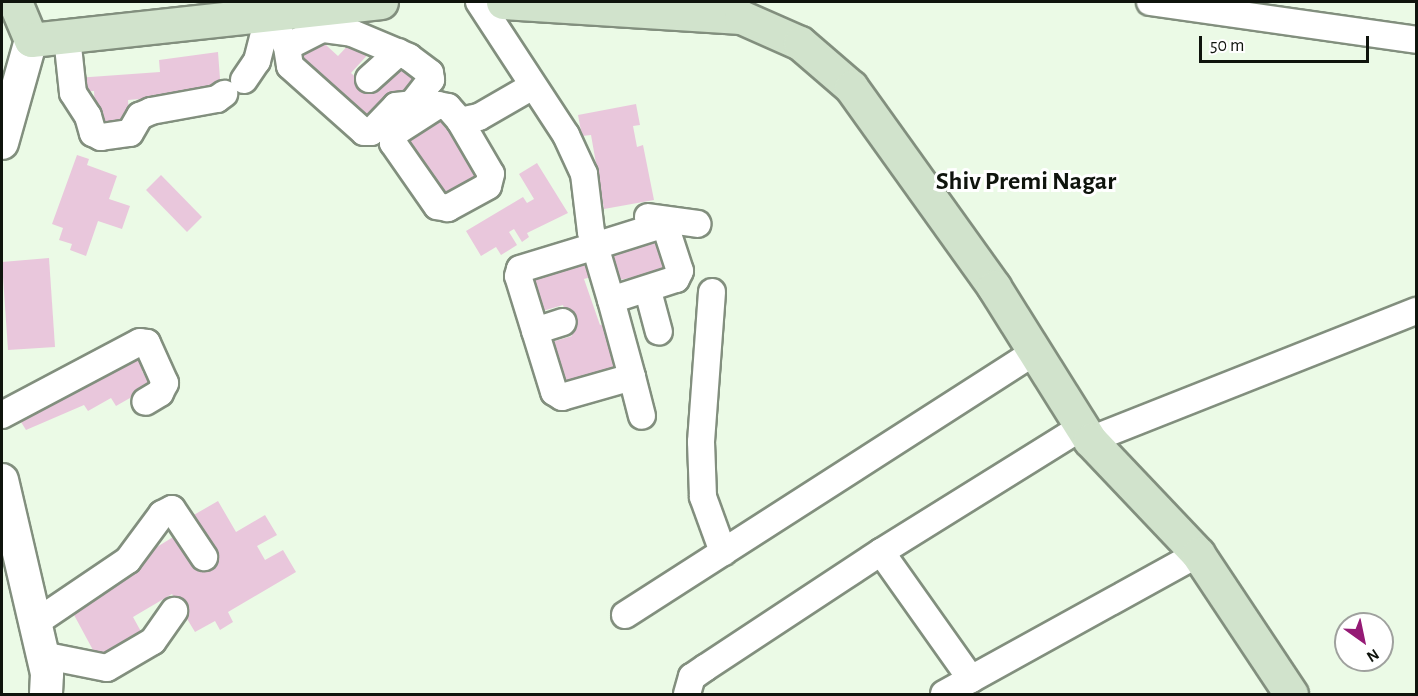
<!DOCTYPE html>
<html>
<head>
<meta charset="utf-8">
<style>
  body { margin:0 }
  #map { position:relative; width:1418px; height:696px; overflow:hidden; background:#ebfae6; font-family:"Alegreya Sans",sans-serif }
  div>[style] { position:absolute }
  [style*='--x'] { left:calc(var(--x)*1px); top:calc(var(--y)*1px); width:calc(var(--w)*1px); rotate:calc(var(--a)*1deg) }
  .building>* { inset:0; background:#e9c7dc }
  .roads { filter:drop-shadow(2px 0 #828f7e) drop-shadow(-2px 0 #828f7e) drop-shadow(0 2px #828f7e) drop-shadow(0 -2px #828f7e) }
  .minor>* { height:26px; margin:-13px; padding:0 13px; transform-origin:13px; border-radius:13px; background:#fff }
  .tertiary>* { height:32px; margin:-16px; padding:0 16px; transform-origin:16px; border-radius:16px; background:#fff }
  .secondary>* { height:33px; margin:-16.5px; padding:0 16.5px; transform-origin:16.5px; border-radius:16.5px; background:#d1e3cc }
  span { translate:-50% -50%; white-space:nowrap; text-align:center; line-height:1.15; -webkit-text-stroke:6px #fff; paint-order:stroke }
  .neighbourhood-label { font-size:26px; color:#0f140d; font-weight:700 }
  .frame { position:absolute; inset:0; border:3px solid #0f140d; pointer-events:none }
  .north { position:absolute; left:1334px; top:612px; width:60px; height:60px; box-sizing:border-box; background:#fff; border:2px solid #9fa19e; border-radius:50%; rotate:147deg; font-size:16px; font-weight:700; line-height:24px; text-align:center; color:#0f140d }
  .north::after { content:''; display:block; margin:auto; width:21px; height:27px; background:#951a75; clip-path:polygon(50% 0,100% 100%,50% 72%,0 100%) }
  .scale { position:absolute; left:1199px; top:36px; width:170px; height:27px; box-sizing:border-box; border:3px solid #0f140d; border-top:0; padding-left:8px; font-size:18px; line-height:21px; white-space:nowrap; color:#0f140d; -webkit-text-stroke:4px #fff; paint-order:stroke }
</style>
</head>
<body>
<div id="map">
  <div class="building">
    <i style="clip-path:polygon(315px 35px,338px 56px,356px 37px,371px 51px,351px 73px,373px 93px,400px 63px,425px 86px,410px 102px,401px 93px,366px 130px,291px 61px)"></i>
    <i style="clip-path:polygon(218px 52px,221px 92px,128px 100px,130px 128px,96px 130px,94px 91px,76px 92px,76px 78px,160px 72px,159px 60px)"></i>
    <i style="clip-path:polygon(636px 104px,640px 125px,633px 126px,637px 147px,643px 145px,654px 200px,604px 209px,591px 135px,582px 136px,578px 115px)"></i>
    <i style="clip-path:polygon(447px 115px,474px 165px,470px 167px,476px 178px,480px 176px,444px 204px,398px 138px,420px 126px,423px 131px)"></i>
    <i style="clip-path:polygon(77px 155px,89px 159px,87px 165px,117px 176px,109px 199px,130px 206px,122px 229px,98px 221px,86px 256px,70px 250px,72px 244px,59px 240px,63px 228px,52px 224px)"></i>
    <i style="clip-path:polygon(537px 163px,568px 213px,527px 233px,529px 237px,522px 242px,514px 229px,509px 232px,517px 245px,501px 255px,496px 247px,481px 256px,466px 231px,523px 197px,527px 203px,534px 199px,519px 174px)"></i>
    <i style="clip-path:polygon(161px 175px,202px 217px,187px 232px,146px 190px)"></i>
    <i style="clip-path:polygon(662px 230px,675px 274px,642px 288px,639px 276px,610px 282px,600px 249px)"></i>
    <i style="clip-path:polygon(49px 258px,55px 347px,8px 350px,2px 262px)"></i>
    <i style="clip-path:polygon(586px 259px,591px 277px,584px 279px,600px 325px,607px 323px,624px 371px,560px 391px,545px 344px,572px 336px,563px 305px,536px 313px,523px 272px)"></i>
    <i style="clip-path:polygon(142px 347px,149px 367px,142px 371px,151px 386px,116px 406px,111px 398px,88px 411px,84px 405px,26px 430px,16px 414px)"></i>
    <i style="clip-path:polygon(218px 501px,236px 532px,265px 515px,277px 535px,257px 546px,265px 560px,283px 550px,296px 572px,228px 612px,233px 622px,220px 630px,215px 621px,195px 632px,172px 594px,133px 617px,144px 637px,100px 663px,67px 602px,183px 531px,207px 572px,216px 567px,192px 516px)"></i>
  </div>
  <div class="roads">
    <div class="minor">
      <i style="--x:479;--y:2;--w:159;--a:56.8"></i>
      <i style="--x:566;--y:135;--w:43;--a:65.2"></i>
      <i style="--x:584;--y:174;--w:58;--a:83.1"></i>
      <i style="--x:591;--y:232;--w:15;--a:74"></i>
      <i style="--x:595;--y:246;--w:56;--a:73.5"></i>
      <i style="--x:611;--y:300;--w:80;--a:74.7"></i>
      <i style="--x:632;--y:377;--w:73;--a:164.1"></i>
      <i style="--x:562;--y:397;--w:9;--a:-148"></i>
      <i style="--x:554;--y:392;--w:121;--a:-107.2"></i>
      <i style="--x:518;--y:276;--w:7;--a:-74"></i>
      <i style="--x:520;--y:269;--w:78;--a:-17"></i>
      <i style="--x:595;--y:246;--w:67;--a:-17.4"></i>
      <i style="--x:659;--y:226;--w:7;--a:16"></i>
      <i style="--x:666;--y:228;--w:45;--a:72"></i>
      <i style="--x:680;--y:271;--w:9;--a:117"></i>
      <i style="--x:676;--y:279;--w:68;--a:162.1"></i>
      <i style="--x:1150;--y:2;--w:269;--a:8.1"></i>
      <i style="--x:269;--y:14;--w:38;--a:61"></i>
      <i style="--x:287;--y:47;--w:19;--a:81"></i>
      <i style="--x:290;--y:66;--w:99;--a:41.7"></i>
      <i style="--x:364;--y:132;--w:7;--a:0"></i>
      <i style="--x:371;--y:132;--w:36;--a:-46"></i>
      <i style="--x:396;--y:106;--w:16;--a:-7"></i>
      <i style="--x:412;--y:104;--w:31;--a:-52"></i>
      <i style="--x:431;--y:80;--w:7;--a:-98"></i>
      <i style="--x:430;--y:73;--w:26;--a:-143"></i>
      <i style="--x:409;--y:57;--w:62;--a:-157.2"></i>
      <i style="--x:352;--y:33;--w:30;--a:-172"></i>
      <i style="--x:322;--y:29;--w:39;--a:153"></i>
      <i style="--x:67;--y:37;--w:56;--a:83.9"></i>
      <i style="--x:73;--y:93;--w:27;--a:57"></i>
      <i style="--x:88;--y:116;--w:18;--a:74"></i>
      <i style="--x:93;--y:133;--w:9;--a:27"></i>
      <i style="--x:101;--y:137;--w:29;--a:-8"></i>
      <i style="--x:130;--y:133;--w:20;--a:-60"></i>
      <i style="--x:140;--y:116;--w:12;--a:-24"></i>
      <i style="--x:151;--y:111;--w:67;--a:-10.3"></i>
      <i style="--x:217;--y:99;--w:9;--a:-36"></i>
      <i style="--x:369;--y:79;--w:40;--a:-42"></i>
      <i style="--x:244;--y:80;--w:23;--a:-56"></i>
      <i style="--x:257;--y:61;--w:49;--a:-75.7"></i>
      <i style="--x:460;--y:121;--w:61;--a:59.7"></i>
      <i style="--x:491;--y:174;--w:12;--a:104"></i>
      <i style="--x:488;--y:186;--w:46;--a:151.2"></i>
      <i style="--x:448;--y:208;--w:11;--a:-170"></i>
      <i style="--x:437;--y:206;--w:77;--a:-124.9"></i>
      <i style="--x:393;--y:143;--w:11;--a:-75"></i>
      <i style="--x:396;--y:132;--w:50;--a:-32.7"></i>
      <i style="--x:438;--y:105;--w:10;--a:11"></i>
      <i style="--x:448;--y:107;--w:18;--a:49"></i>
      <i style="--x:460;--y:121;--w:19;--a:-12"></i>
      <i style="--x:479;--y:117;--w:62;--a:-29.9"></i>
      <i style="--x:648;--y:217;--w:50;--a:8"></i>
      <i style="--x:648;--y:291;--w:42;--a:75"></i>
      <i style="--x:712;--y:292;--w:150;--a:94.2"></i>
      <i style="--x:701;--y:442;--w:55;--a:87.9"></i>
      <i style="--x:703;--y:497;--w:59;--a:70"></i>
      <i style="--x:535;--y:331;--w:29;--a:-18"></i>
      <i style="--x:632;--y:377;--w:40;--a:75.6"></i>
      <i style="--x:2;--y:415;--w:156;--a:-27.9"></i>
      <i style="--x:140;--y:342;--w:7;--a:8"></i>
      <i style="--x:147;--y:343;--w:44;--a:65.8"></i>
      <i style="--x:165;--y:383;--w:11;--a:117"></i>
      <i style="--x:160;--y:393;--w:17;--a:149"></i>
      <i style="--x:1090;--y:440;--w:351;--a:-21.6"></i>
      <i style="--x:881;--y:552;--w:156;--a:54.7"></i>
      <i style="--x:625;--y:615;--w:487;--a:-32.7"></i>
      <i style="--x:35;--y:623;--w:112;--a:-34.1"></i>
      <i style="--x:128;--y:560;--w:57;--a:-53.5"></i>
      <i style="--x:162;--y:514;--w:11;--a:-27"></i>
      <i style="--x:172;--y:509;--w:58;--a:56.3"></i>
      <i style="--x:42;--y:655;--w:66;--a:11.3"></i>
      <i style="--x:107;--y:668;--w:53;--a:-30.4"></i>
      <i style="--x:153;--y:641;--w:37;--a:-55"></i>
      <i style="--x:687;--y:694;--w:18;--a:-74"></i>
      <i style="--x:692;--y:677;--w:16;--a:-35"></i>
      <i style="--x:705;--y:668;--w:211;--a:-33.4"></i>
      <i style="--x:881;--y:552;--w:237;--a:-31.9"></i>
      <i style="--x:944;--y:694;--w:290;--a:-28.9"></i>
    </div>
    <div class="tertiary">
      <i style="--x:2;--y:143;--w:107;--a:-74.3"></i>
      <i style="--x:2;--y:480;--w:199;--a:76.9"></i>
      <i style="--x:47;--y:674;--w:20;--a:93"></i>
    </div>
    <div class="secondary">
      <i style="--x:15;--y:2;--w:41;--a:67.2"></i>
      <i style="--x:31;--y:40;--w:352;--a:-6.2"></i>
      <i style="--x:503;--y:2;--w:238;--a:3.6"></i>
      <i style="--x:741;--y:17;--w:64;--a:23.8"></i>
      <i style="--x:800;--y:43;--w:67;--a:40.8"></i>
      <i style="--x:851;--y:87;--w:246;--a:54.4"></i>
      <i style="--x:994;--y:287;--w:181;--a:57.9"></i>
      <i style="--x:1090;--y:440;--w:157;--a:46.5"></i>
      <i style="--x:1198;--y:554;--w:168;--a:56.4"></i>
    </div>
  </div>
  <div class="neighbourhood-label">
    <span style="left:1026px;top:182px">Shiv Premi Nagar</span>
  </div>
  <div class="frame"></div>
  <div class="north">N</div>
  <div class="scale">50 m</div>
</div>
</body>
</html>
